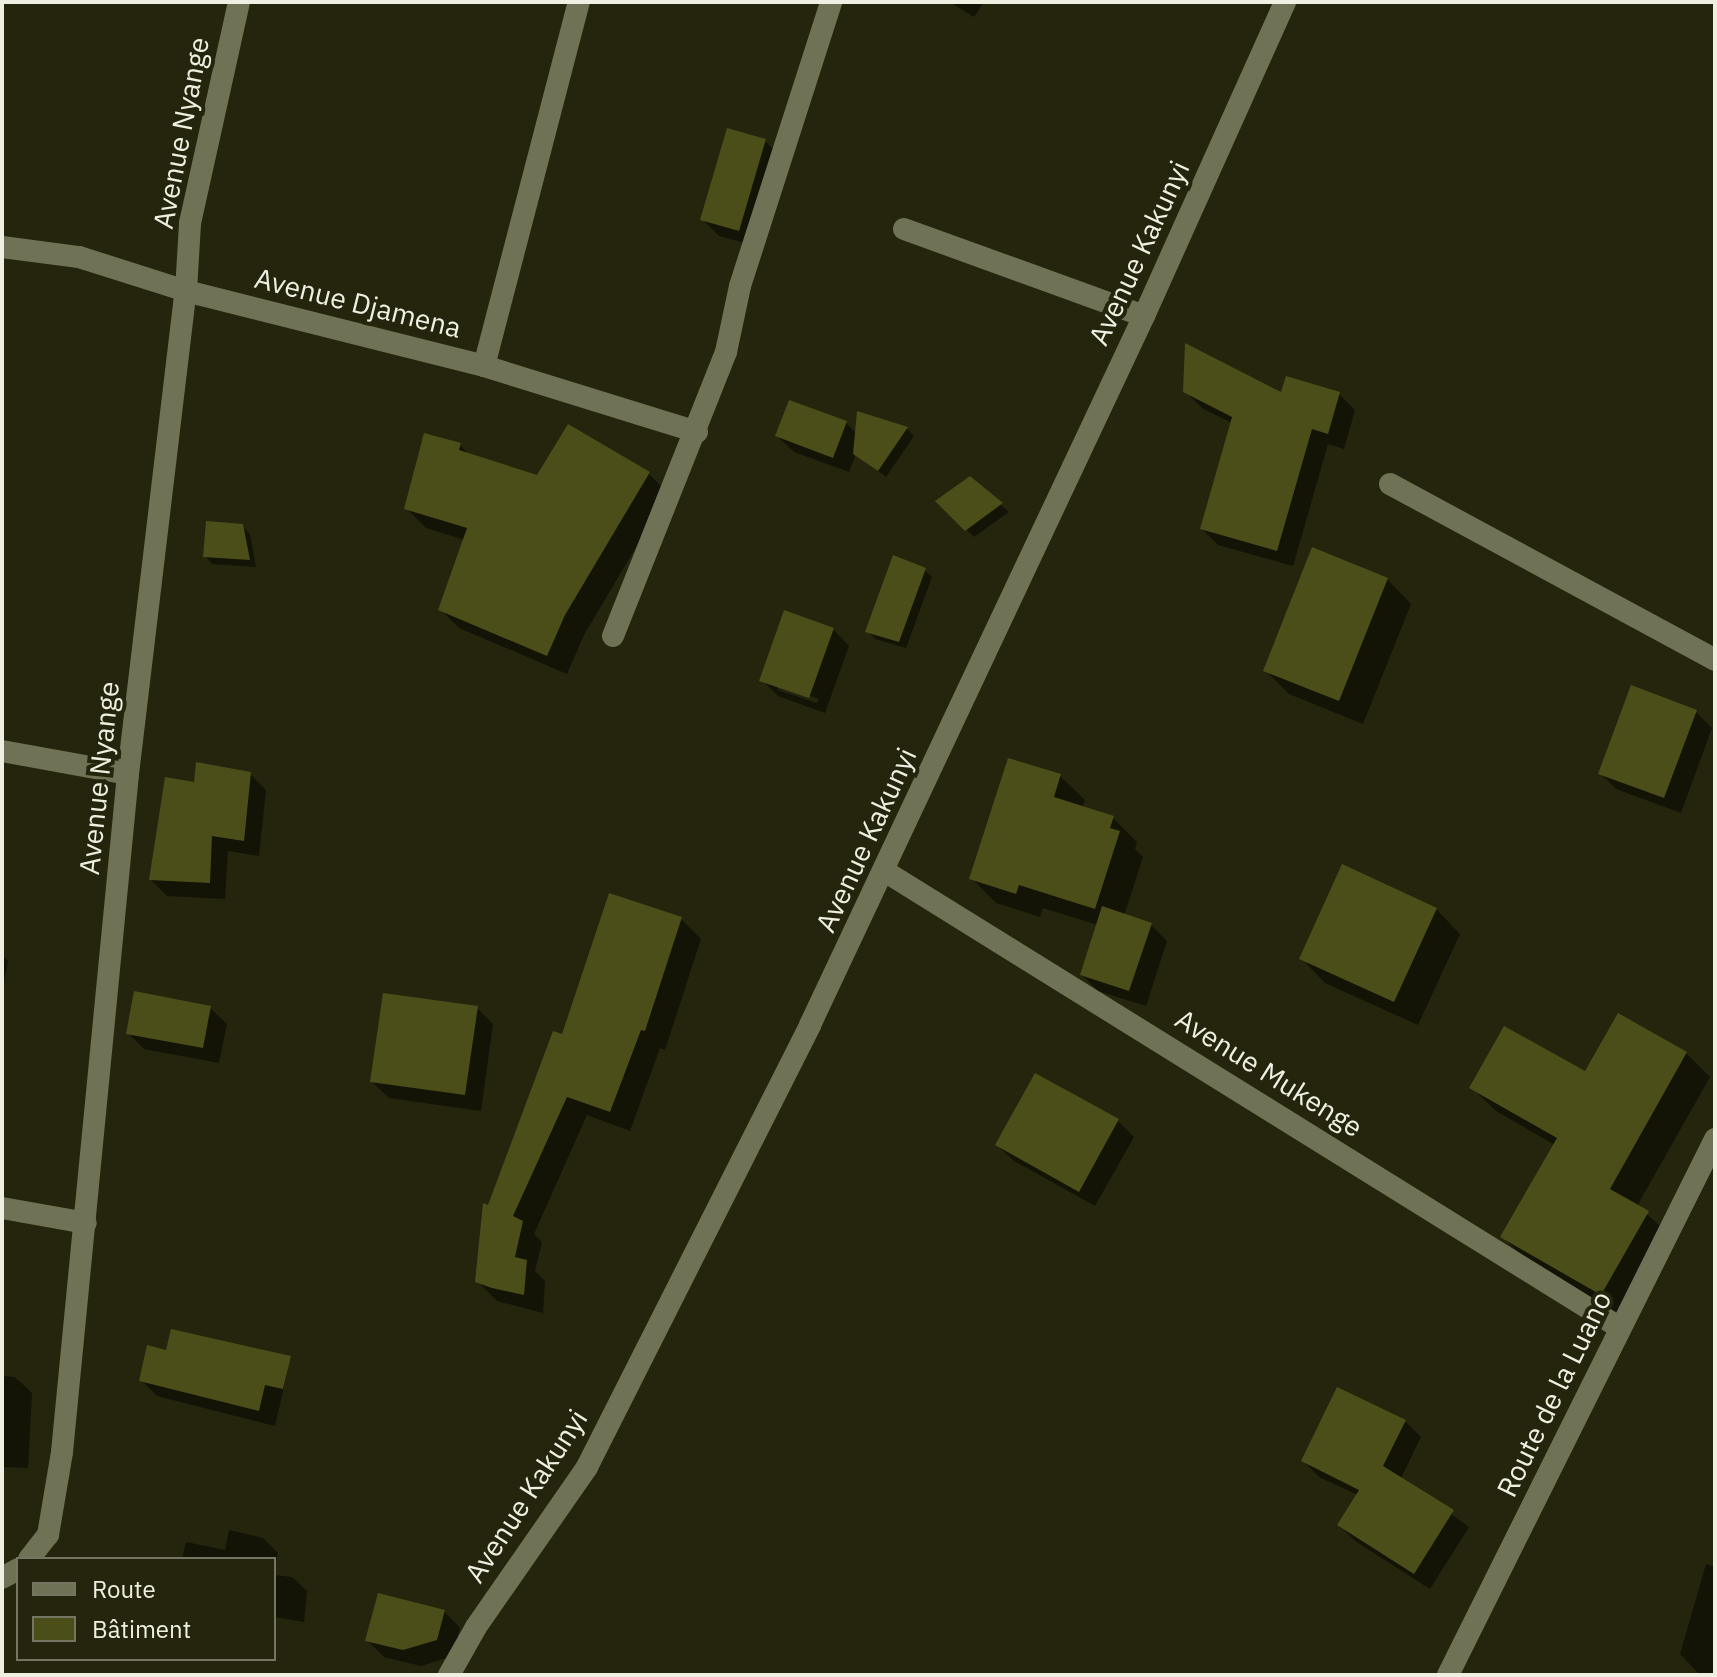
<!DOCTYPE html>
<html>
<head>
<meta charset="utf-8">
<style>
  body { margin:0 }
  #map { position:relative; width:1717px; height:1677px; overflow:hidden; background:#24250c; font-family:"IBM Plex Sans",sans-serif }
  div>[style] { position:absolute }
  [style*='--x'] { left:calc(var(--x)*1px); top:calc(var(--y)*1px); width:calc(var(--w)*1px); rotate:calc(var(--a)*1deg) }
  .shadow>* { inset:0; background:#0007 }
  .building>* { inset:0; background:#4c4e1a }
  .service>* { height:22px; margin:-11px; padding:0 11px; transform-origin:11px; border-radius:11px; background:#707256 }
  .minor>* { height:22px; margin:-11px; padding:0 11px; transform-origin:11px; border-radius:11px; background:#707256 }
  span { translate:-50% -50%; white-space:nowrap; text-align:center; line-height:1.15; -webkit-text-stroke:8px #24250c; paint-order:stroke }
  .street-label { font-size:28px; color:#eff0e1 }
  .frame { position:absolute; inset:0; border:4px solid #eff0e1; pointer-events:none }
  .legend { position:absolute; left:16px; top:1557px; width:260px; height:104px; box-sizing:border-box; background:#24250c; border:2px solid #757661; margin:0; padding:10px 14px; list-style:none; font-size:24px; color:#eff0e1 }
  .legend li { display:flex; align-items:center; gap:16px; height:40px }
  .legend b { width:40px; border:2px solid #757661 }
</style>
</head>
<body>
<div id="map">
  <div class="shadow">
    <i style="clip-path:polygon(950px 2px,984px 2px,974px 17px)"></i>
    <i style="clip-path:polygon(765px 141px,781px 157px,755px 246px,719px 236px,702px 219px)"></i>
    <i style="clip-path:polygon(1185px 391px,1339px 394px,1355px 410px,1344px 449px,1328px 444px,1293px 566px,1218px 545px,1202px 529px,1232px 423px,1202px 408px)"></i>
    <i style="clip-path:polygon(846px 423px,857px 434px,907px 429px,914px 436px,886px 477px,856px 454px,849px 472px,794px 452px,777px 436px)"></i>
    <i style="clip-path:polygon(460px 445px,471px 456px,538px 477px,649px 474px,668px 493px,584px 635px,567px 674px,459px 628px,440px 609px,465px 540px,426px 528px,407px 509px)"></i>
    <i style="clip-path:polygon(970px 478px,1009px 512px,974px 537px,938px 502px)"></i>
    <i style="clip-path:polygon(242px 526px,250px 534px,256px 567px,212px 564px,205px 556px)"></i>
    <i style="clip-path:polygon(924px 570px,932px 577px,906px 648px,875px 639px,868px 631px)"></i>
    <i style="clip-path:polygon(1387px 579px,1411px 604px,1363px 724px,1289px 694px,1265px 670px)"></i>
    <i style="clip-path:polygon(evenodd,833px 629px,849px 646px,825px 713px,778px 696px,762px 680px,833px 629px,778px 685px,819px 699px,817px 703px,778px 690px,778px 685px)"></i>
    <i style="clip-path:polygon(1696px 712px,1712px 728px,1681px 813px,1616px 789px,1600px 773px)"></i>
    <i style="clip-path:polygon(1009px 760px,1060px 776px,1085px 800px,1082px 808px,1113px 818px,1137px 842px,1135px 849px,1143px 857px,1124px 916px,1151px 925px,1167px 941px,1146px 1006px,1098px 991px,1082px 975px,1098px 925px,1043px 908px,1040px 917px,996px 903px,972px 879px)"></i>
    <i style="clip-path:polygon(250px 774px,266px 790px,259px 856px,228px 851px,225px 899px,167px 896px,151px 880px,196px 784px)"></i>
    <i style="clip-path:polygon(1436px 909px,1460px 934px,1418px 1025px,1325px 983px,1301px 958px)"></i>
    <i style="clip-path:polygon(681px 919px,701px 939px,665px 1050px,660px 1048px,630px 1131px,587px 1115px,534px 1234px,542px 1242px,535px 1271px,545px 1281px,543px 1313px,497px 1301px,477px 1281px,489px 1208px,563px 1037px)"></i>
    <i style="clip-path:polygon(2px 955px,8px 961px,2px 991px)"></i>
    <i style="clip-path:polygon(210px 1008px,227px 1024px,219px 1063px,144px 1049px,128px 1033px)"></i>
    <i style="clip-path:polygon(477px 1008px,493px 1024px,481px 1111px,389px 1098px,372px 1082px)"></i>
    <i style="clip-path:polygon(1686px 1053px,1710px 1077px,1637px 1206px,1672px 1236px,1626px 1317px,1527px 1261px,1503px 1237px,1555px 1145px,1496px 1111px,1471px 1087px,1585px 1074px)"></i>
    <i style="clip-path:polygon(1036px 1075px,1118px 1121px,1134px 1137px,1095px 1206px,1014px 1161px,997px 1145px)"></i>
    <i style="clip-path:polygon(288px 1369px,275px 1426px,157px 1396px,141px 1380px)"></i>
    <i style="clip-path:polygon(2px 1376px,15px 1377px,32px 1393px,28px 1468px,2px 1467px)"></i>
    <i style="clip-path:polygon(1405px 1421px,1421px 1437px,1401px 1478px,1469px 1527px,1430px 1589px,1355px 1541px,1339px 1525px,1358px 1495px,1319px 1477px,1303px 1460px)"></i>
    <i style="clip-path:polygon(229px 1530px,263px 1538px,278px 1553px,274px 1569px,274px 1559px,182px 1559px,186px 1542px,225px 1550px)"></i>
    <i style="clip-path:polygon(1706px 1564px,1715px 1567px,1715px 1675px,1700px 1675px,1680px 1654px)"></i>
    <i style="clip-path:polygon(274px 1575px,292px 1577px,307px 1591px,304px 1622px,274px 1617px)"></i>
    <i style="clip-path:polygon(444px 1611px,460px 1628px,453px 1656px,421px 1666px,384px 1657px,368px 1641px)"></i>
  </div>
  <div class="building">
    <i style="clip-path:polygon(727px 128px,766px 139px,739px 231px,700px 220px)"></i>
    <i style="clip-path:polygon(1185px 343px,1281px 392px,1286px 376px,1340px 392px,1328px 434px,1312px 429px,1277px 551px,1200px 529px,1232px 417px,1183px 392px)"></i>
    <i style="clip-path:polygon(789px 400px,847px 421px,833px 458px,775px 436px)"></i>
    <i style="clip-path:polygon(857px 411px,908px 427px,878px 471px,853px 454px)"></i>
    <i style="clip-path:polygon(568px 424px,650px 472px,565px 615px,547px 656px,438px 610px,467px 528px,404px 509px,424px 433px,461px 443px,459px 450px,537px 475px)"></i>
    <i style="clip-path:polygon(970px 476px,1003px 503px,965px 531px,935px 501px)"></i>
    <i style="clip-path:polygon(206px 521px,243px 524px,250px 560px,203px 557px)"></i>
    <i style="clip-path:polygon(1312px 547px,1388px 578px,1339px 701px,1263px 671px)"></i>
    <i style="clip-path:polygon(893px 555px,926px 568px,899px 642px,865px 632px)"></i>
    <i style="clip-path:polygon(784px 610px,834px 628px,809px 698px,759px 681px)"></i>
    <i style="clip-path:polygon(1631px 685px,1697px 710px,1664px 798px,1598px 774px)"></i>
    <i style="clip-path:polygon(1008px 758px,1061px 774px,1054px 797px,1114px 816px,1110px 828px,1120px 831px,1095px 909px,1019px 885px,1016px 894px,969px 879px)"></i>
    <i style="clip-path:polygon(196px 762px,251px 772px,244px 841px,212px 836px,210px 883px,149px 880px,165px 777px,194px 782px)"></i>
    <i style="clip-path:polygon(1342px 864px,1437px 908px,1394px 1002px,1299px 959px)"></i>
    <i style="clip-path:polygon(609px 893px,682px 917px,645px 1031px,641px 1030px,610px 1112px,567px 1097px,513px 1216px,523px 1221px,515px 1257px,527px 1260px,524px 1295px,492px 1288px,475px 1282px,483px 1203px,488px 1205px,553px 1031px,562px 1034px)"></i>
    <i style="clip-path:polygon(1102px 906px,1152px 923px,1129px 991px,1080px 975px)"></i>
    <i style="clip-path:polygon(134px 991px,211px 1006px,203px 1048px,126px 1034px)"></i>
    <i style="clip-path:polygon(383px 993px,478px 1006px,465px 1095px,370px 1082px)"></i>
    <i style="clip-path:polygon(1618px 1013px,1687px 1052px,1610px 1189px,1649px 1211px,1601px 1295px,1500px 1237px,1557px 1138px,1469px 1088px,1504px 1026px,1585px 1071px)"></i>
    <i style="clip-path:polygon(1035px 1073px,1119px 1119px,1079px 1192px,995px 1145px)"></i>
    <i style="clip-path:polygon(171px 1329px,291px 1356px,283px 1389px,265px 1385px,259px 1411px,139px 1381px,147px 1345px,166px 1350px)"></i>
    <i style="clip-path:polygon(1337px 1387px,1406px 1420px,1383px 1466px,1454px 1510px,1414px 1574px,1337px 1525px,1359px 1490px,1301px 1461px)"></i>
    <i style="clip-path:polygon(378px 1593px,445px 1610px,437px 1640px,403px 1650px,365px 1641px)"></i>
  </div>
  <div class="service">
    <i style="--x:1390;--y:484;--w:370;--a:28.4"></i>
  </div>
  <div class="minor">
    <i style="--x:904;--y:229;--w:255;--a:19.9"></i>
    <i style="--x:2;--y:247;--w:78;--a:7.4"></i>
    <i style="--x:79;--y:257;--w:112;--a:17.6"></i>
    <i style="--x:186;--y:291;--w:307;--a:14.1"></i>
    <i style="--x:484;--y:366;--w:223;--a:17.2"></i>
    <i style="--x:484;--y:366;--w:376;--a:-75.4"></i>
    <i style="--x:613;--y:636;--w:306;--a:-68.3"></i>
    <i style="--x:726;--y:352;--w:67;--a:-78"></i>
    <i style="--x:740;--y:286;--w:298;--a:-72.2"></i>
    <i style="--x:2;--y:751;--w:128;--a:10.3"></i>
    <i style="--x:886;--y:872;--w:864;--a:31.85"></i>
    <i style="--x:2;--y:1208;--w:85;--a:10.1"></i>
    <i style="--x:29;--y:1559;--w:31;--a:-52"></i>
    <i style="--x:48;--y:1535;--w:84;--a:-80.4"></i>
    <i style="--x:62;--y:1452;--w:681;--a:-84.44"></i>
    <i style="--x:128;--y:774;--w:486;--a:-83.2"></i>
    <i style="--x:186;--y:291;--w:68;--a:-86.6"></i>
    <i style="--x:190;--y:223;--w:226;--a:-77.5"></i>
    <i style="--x:2;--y:1578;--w:18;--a:-29"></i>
    <i style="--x:449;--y:1675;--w:55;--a:-60.6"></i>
    <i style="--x:476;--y:1627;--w:195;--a:-55.2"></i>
    <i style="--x:587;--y:1467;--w:495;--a:-63.2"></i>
    <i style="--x:810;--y:1025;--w:784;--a:-64.78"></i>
    <i style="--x:1144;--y:316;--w:344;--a:-65.8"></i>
    <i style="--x:1448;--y:1675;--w:599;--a:-63.52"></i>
  </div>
  <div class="street-label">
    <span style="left:181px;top:133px;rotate:-79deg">Avenue Nyange</span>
    <span style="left:1139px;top:253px;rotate:-65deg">Avenue Kakunyi</span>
    <span style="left:358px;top:303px;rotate:14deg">Avenue Djamena</span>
    <span style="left:99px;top:778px;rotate:-84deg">Avenue Nyange</span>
    <span style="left:866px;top:840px;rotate:-65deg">Avenue Kakunyi</span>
    <span style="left:1269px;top:1073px;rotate:32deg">Avenue Mukenge</span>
    <span style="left:1554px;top:1394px;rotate:-64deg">Route de la Luano</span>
    <span style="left:526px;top:1496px;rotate:-57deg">Avenue Kakunyi</span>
  </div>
  <div class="frame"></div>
  <ul class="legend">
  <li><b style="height:10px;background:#707256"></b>Route</li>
  <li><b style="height:22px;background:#4c4e1a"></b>Bâtiment</li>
  </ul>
</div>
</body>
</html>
